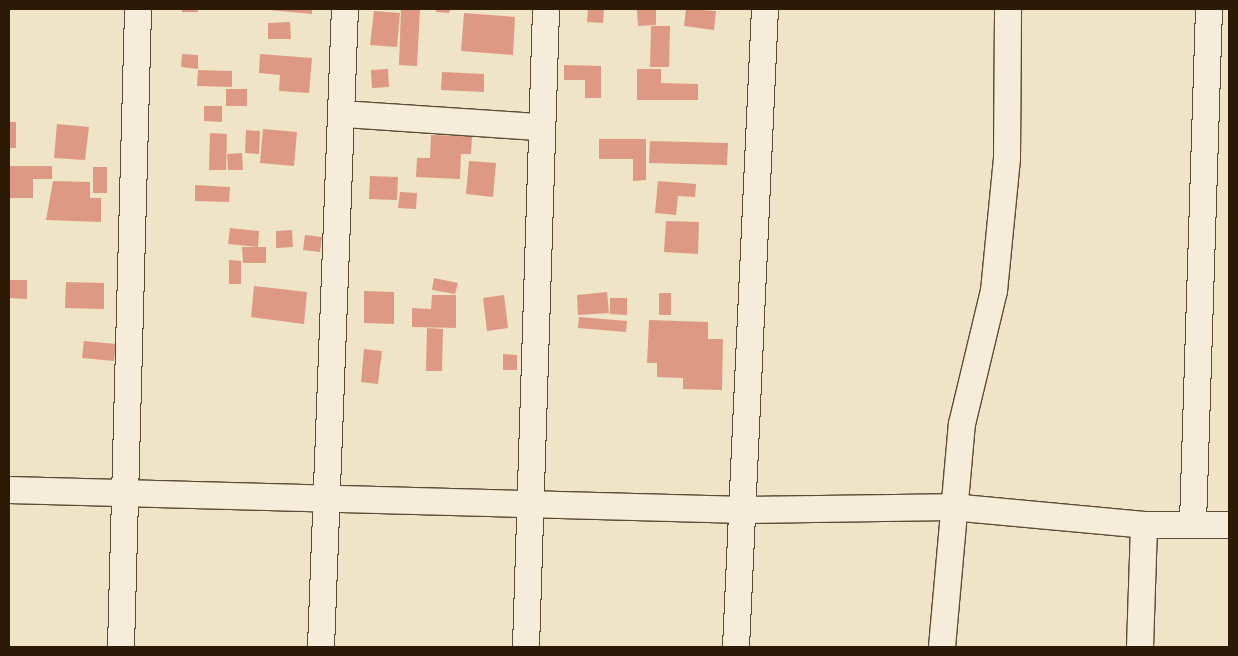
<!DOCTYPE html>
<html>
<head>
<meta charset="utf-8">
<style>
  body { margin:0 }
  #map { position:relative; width:1238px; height:656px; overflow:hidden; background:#efe4c6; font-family:"IM FELL English",serif }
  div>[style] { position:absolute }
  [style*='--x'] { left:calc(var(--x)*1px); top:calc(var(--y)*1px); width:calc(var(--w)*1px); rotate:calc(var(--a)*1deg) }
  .building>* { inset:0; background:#de9985 }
  .roads { filter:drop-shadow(1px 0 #5d4c35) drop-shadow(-1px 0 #5d4c35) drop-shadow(0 1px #5d4c35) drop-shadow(0 -1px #5d4c35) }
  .minor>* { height:26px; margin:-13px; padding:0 13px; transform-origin:13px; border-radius:13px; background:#f5edda }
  span { translate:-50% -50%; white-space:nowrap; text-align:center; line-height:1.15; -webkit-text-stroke:4px #f5edda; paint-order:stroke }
  .frame { position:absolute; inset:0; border:10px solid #2c1a05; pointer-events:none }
</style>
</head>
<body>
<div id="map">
  <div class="building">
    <i style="clip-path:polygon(182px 9px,198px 9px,198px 12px,182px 12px)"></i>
    <i style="clip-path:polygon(259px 9px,312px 9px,312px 14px)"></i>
    <i style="clip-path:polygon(401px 9px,420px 9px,417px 66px,399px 65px)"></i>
    <i style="clip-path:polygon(436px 9px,450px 9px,449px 13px,436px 12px)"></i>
    <i style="clip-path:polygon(588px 9px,604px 9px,603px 23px,587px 22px)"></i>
    <i style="clip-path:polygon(656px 9px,656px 25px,638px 26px,637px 10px)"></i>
    <i style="clip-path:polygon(686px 9px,716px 11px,714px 30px,684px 26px)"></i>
    <i style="clip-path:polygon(374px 11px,400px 13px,397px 47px,370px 45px)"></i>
    <i style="clip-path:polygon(464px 13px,515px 17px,513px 55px,461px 51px)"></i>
    <i style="clip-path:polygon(290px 22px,291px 39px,268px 39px,268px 23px)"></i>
    <i style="clip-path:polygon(651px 26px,670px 26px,669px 67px,650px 67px)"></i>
    <i style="clip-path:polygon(182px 54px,198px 55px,198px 69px,181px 67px)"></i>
    <i style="clip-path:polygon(260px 54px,312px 58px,309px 93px,279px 91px,280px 75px,259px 73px)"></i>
    <i style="clip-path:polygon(564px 65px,601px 66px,601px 98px,585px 98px,585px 80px,564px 80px)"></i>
    <i style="clip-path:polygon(388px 69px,389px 87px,372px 88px,371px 70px)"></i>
    <i style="clip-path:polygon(637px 69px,661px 69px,661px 83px,698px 84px,698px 100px,637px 100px)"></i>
    <i style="clip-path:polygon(198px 70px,232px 71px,232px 87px,197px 86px)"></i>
    <i style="clip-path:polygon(442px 72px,484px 74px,484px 92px,441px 90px)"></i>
    <i style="clip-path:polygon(226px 89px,247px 89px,247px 106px,226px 106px)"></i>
    <i style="clip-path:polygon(204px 106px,222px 106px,222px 122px,204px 121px)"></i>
    <i style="clip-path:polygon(9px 122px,16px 122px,16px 148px,9px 148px)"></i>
    <i style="clip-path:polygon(57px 124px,89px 127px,85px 160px,54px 158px)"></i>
    <i style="clip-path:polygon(263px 129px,297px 132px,294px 166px,260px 163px)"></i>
    <i style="clip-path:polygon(246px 130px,260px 131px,259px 154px,245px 153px)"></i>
    <i style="clip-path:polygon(210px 133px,227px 134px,226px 170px,209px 170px)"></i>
    <i style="clip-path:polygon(431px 135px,472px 136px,471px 154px,461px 154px,460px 179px,416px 177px,417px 158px,430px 158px)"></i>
    <i style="clip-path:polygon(599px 139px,646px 139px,646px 180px,633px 181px,633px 159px,599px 159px)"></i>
    <i style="clip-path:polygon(650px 141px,728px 143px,727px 165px,649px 163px)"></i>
    <i style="clip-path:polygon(242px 153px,243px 170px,228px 170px,227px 154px)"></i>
    <i style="clip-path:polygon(469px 161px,496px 163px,493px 197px,466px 194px)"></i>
    <i style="clip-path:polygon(9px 166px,52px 166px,52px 179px,33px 179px,33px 198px,9px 198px)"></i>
    <i style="clip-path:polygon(93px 167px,107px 167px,107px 193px,93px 193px)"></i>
    <i style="clip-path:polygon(370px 176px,398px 177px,397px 200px,369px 199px)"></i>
    <i style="clip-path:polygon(53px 181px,90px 182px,90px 198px,101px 198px,101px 222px,46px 220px)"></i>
    <i style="clip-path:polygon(658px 181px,696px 184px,695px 197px,678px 196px,676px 215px,655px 213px)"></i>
    <i style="clip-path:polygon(195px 185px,230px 187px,229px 202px,195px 201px)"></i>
    <i style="clip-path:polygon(400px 192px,417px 193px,416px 209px,398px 208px)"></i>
    <i style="clip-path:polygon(666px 221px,699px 222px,698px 254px,664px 252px)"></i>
    <i style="clip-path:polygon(230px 228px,259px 231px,258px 247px,228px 244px)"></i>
    <i style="clip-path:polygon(292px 230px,293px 247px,276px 248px,276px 231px)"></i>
    <i style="clip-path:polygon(305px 235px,322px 237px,320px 252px,303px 250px)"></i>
    <i style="clip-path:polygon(242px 247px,266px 247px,266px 263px,243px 263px)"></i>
    <i style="clip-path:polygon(229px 260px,241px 261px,241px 284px,229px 284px)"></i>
    <i style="clip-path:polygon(434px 278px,458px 283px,455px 294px,432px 290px)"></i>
    <i style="clip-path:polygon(9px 280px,27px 280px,27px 299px,9px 298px)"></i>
    <i style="clip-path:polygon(66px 282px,104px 283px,104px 309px,65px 308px)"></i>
    <i style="clip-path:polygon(254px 286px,307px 292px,304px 324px,251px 317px)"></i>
    <i style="clip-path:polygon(364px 291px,394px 292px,394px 324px,364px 323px)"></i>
    <i style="clip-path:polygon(607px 292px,609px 313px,578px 315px,577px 295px)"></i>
    <i style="clip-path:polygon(659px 293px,671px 293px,671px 315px,659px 315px)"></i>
    <i style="clip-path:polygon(432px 295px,456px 295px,456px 328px,412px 327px,412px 308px,431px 309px)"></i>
    <i style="clip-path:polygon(504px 295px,508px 328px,487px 331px,483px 298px)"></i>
    <i style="clip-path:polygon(610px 298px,627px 298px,627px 315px,610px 314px)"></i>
    <i style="clip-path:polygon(579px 317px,627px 321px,626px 332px,578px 328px)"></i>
    <i style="clip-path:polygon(649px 320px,708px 322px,708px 339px,723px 339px,722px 390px,683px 389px,683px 378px,657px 377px,657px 363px,647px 363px)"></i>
    <i style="clip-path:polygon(427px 328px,443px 329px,442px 371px,426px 371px)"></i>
    <i style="clip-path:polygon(84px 341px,116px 344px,114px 361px,82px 358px)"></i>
    <i style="clip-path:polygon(364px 349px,382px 351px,378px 384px,361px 382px)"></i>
    <i style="clip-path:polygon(503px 354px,517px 355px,517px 370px,503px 370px)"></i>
  </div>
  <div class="roads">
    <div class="minor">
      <i style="--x:343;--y:114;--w:197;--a:3.8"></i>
      <i style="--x:9;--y:490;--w:736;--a:1.56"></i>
      <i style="--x:745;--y:510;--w:206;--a:-0.8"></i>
      <i style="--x:951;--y:507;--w:194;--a:5.3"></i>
      <i style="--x:1144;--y:525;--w:85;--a:0"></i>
      <i style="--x:1193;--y:523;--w:514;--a:-88.22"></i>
      <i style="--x:121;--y:647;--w:638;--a:-88.47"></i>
      <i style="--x:321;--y:647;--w:638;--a:-87.85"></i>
      <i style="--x:526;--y:647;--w:638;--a:-88.2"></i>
      <i style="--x:736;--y:647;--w:639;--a:-87.4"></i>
      <i style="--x:942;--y:647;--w:224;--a:-84.9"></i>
      <i style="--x:962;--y:424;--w:137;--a:-76.5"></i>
      <i style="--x:994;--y:291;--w:134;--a:-84.4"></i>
      <i style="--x:1007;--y:158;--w:149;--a:-89.6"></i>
      <i style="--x:1140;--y:647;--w:122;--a:-88.1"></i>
    </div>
  </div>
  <div class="frame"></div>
</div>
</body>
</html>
